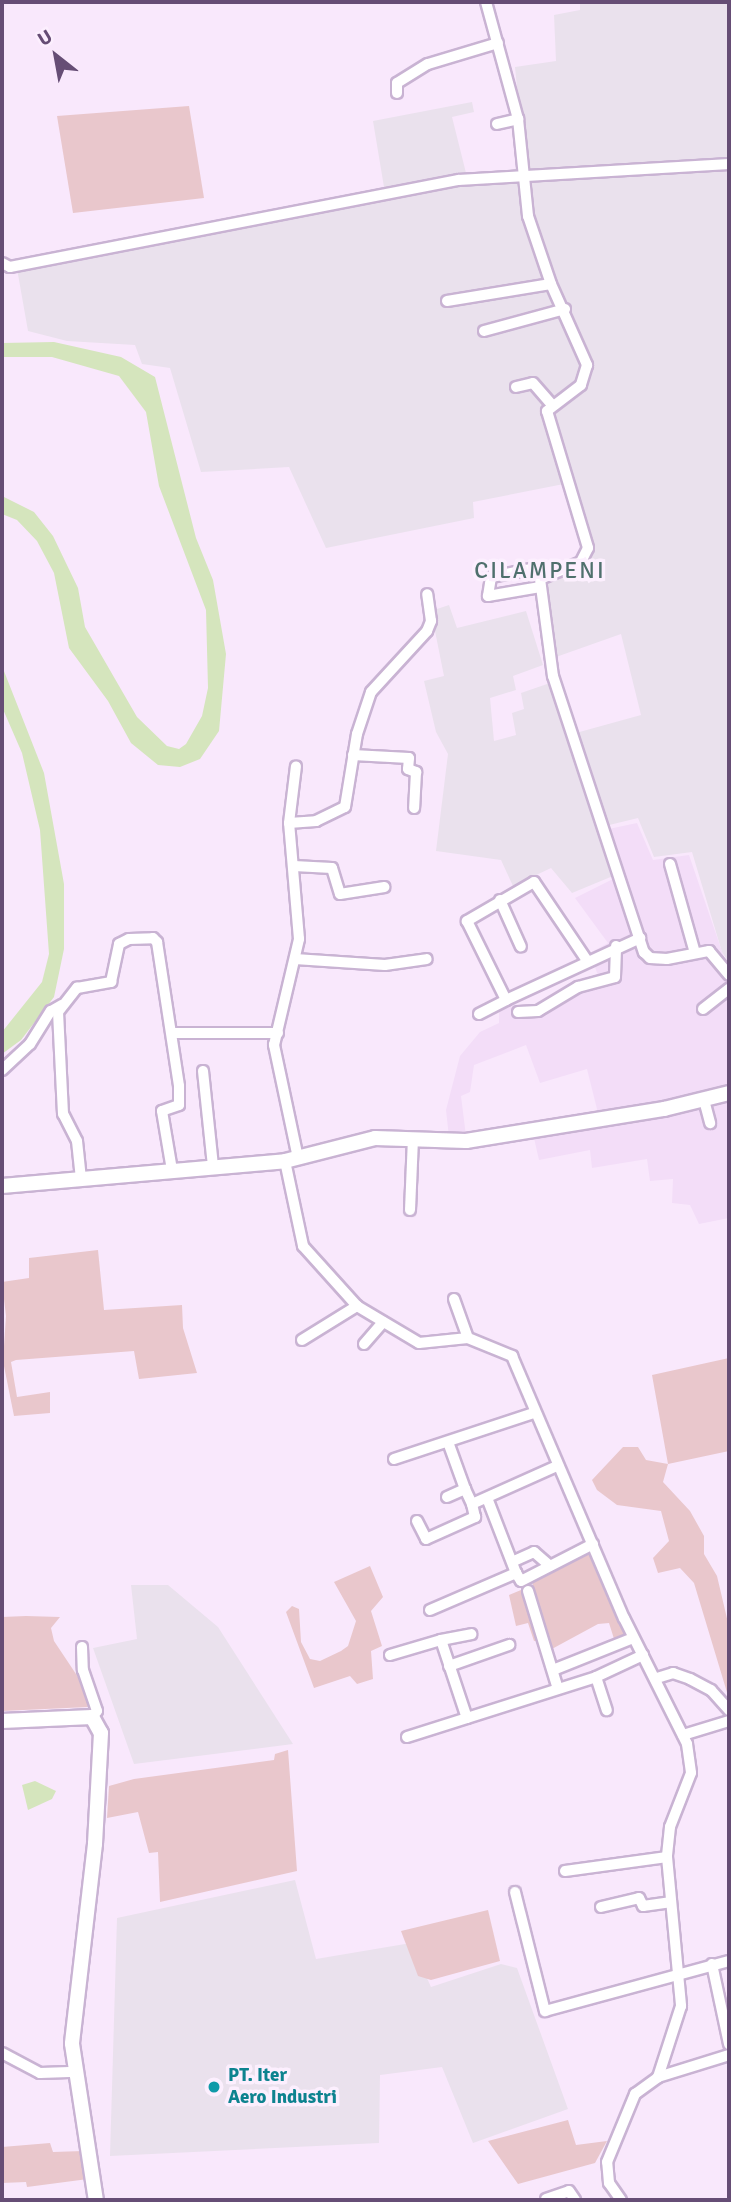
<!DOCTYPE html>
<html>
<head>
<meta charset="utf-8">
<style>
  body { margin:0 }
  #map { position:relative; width:731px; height:2202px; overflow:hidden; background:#f9e8fc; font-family:Signika,sans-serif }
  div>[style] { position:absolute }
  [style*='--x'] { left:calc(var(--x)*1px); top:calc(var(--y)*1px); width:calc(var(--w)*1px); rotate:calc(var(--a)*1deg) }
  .residential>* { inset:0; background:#f3ddf8 }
  .industrial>* { inset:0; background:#eae1ed }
  .green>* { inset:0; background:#e9c7cc }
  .water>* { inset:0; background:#d5e5bd }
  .roads { filter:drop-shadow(2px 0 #c9b3d3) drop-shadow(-2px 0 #c9b3d3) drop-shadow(0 2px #c9b3d3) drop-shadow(0 -2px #c9b3d3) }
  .street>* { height:10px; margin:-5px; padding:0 5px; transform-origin:5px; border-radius:5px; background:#fff }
  .secondary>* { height:14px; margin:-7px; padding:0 7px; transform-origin:7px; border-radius:7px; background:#fff }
  .dots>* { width:19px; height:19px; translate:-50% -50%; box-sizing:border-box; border:4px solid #fceffe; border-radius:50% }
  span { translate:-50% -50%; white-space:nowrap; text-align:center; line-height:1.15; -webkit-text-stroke:7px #fceffe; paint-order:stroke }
  .culture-label { font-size:19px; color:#0d838f; font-weight:700 }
  .left { translate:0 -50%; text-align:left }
  .quarter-label { font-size:23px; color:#4f706d; letter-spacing:2px }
  .frame { position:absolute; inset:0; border:4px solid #664d75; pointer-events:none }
  .north { position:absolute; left:21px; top:21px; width:70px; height:70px; -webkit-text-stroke:5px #fceffe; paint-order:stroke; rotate:329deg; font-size:19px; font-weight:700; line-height:28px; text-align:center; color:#664d75 }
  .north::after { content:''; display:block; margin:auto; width:24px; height:32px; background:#664d75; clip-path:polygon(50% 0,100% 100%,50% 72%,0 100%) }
</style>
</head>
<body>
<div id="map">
  <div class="residential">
    <i style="clip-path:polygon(637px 823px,653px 860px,689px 855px,729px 972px,729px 1218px,699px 1224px,690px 1205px,672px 1203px,673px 1179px,650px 1181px,647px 1159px,592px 1168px,590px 1150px,539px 1160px,531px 1125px,598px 1113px,587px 1069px,540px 1083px,526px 1045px,474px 1065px,470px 1092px,461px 1096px,466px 1136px,449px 1137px,446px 1110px,460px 1056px,480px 1032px,499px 1023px,499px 1009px,514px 1001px,520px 1017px,601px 984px,590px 953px,608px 943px,575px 898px,621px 875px,604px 830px)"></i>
  </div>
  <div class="industrial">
    <i style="clip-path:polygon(580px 2px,729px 2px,729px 963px,722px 952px,692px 852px,654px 857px,638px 818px,597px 828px,613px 876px,572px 893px,551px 868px,513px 886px,501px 860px,436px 851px,448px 754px,436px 732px,424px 681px,444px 676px,431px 611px,449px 605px,457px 628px,526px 611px,543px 665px,513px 676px,516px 690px,490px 698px,494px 741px,516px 735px,512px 713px,524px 709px,521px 693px,550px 683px,565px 736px,641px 715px,621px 634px,556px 657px,543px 574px,591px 552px,574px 482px,473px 502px,474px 518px,326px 548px,289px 467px,201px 472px,170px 368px,142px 364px,135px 345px,67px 341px,28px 331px,16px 263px,384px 187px,373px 121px,472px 102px,474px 112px,452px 117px,467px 177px,525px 167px,515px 67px,556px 61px,554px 15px,580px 10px)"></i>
    <i style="clip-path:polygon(131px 1585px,168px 1585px,218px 1627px,293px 1744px,134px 1764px,93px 1648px,137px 1639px)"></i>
    <i style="clip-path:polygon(295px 1880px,316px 1959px,411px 1943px,431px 1987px,501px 1964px,517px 1968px,568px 2109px,473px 2143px,442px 2067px,380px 2075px,379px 2143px,110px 2156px,117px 1918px)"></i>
  </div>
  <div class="green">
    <i style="clip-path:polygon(189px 106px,204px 198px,73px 213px,57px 116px)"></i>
    <i style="clip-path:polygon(98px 1250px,104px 1310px,182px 1305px,183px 1328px,197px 1373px,139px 1379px,134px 1351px,16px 1360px,11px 1362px,17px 1397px,50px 1392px,50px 1413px,14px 1416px,3px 1361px,6px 1316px,2px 1282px,29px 1278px,29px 1258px)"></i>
    <i style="clip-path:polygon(729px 1358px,729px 1451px,668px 1464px,663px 1482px,690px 1511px,704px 1536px,704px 1554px,717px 1576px,729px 1627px,729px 1699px,694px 1583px,680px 1568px,658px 1573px,653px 1558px,669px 1541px,661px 1511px,617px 1505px,597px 1490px,592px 1480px,623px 1447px,638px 1447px,646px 1460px,668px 1464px,652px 1375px)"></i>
    <i style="clip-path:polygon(590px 1545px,628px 1637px,615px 1642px,609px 1623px,598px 1624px,550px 1650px,548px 1639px,534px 1641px,528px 1623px,516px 1626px,509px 1595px,533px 1585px,530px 1574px)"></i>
    <i style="clip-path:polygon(370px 1566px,383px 1597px,371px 1611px,382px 1646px,371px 1651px,373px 1679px,357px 1684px,350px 1676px,314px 1688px,286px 1612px,292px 1606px,299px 1609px,301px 1642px,310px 1659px,320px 1661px,341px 1651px,348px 1646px,356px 1621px,334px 1582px)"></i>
    <i style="clip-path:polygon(26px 1616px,60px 1617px,51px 1628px,54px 1641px,84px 1686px,88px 1707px,2px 1711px,2px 1617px)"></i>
    <i style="clip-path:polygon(288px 1750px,297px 1871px,160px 1902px,158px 1852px,149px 1853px,138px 1812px,107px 1818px,109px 1786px,134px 1779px,274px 1760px,275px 1754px)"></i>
    <i style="clip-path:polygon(488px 1910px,500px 1961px,431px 1980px,418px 1976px,401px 1931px)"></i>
    <i style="clip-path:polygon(568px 2120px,576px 2145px,607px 2141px,595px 2163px,518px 2184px,488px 2141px)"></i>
    <i style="clip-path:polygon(50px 2143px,53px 2152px,83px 2151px,88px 2179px,27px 2187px,26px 2182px,2px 2183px,2px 2147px)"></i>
  </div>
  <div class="water">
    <i style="clip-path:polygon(54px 342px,121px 357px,155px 377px,196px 538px,213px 580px,226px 654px,219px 731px,200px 759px,180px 767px,158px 765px,131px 743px,108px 701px,69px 648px,54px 573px,37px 541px,17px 520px,2px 514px,2px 496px,34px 512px,53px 536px,78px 588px,85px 627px,137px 717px,167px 746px,179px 749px,186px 744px,202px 716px,208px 688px,206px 610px,159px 486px,146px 412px,119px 376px,52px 357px,2px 357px,2px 343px)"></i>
    <i style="clip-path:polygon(2px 666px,44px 773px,64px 884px,64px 949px,54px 997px,21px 1040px,2px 1054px,2px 1032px,42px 982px,49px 954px,40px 830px,22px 753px,2px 707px)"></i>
    <i style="clip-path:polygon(35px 1781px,56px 1791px,52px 1799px,28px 1810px,22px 1785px)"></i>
  </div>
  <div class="roads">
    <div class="street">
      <i style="--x:486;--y:2;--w:121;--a:74.7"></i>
      <i style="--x:518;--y:119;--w:98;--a:84.1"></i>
      <i style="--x:528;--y:216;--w:72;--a:71.3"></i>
      <i style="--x:551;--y:284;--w:89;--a:66"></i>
      <i style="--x:587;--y:365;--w:21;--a:107"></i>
      <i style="--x:581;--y:385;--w:43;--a:142.6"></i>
      <i style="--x:547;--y:411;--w:143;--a:73.3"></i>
      <i style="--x:588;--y:548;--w:16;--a:117"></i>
      <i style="--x:581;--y:562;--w:44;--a:157.5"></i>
      <i style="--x:540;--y:579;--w:98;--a:82.4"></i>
      <i style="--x:553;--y:676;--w:291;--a:71.8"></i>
      <i style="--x:644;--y:952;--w:8;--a:45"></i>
      <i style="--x:650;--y:958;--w:17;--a:3"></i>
      <i style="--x:667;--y:959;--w:43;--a:-10.8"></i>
      <i style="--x:709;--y:951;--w:31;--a:50"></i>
      <i style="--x:397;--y:93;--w:10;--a:-90"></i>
      <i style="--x:397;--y:83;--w:36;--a:-32"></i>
      <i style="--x:428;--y:64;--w:73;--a:-16.7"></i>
      <i style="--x:497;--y:124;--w:22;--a:-13"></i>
      <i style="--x:2;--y:263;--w:9;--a:27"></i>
      <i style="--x:10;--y:267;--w:457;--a:-11"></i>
      <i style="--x:459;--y:180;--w:270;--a:-3.4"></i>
      <i style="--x:447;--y:301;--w:105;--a:-9.3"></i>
      <i style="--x:484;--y:331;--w:84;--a:-15.2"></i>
      <i style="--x:516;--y:387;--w:17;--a:-13"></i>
      <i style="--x:533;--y:383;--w:28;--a:49"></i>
      <i style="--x:540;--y:587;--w:53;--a:170.2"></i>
      <i style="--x:488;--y:596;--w:19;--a:-81"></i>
      <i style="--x:491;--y:577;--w:46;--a:-11.3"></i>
      <i style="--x:536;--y:568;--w:15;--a:16"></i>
      <i style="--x:353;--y:755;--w:56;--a:3.1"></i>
      <i style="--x:409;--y:758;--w:11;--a:95"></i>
      <i style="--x:408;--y:769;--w:9;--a:21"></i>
      <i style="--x:416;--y:772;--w:36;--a:93"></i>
      <i style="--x:289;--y:823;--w:57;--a:-83"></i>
      <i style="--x:670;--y:864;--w:92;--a:74.3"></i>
      <i style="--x:294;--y:866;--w:38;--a:3"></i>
      <i style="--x:332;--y:868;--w:27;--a:73"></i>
      <i style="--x:340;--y:894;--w:45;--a:-9"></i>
      <i style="--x:500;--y:900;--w:51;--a:65.9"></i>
      <i style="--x:295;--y:959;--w:90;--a:3.8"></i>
      <i style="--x:385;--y:965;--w:42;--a:-8.1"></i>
      <i style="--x:586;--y:959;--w:93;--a:-124"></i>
      <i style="--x:534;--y:882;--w:78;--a:149.8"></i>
      <i style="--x:467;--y:921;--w:88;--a:63.7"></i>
      <i style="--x:506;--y:1000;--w:148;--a:-24.8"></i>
      <i style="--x:703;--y:1009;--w:33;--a:-38"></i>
      <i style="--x:518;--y:1012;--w:20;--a:-3"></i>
      <i style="--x:538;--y:1011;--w:47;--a:-31"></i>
      <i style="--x:578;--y:987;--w:38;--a:-15"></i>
      <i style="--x:615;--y:977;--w:31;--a:-88"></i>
      <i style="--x:479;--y:1014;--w:30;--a:-27"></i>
      <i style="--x:173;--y:1033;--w:105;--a:0"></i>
      <i style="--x:2;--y:1070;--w:38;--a:-43"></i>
      <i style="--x:30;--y:1044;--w:39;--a:-58"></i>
      <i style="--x:51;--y:1011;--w:13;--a:-29"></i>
      <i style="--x:203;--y:1071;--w:96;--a:84"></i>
      <i style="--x:704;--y:1100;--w:24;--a:75"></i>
      <i style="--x:298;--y:1158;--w:116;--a:-102"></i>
      <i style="--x:274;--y:1045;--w:109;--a:-76.7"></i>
      <i style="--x:299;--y:939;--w:116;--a:-94.9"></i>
      <i style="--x:289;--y:823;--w:27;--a:-4"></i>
      <i style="--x:316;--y:821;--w:32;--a:-26"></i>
      <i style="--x:345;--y:807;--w:74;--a:-80.7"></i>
      <i style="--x:357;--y:734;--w:44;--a:-71.6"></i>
      <i style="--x:371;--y:692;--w:83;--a:-47.4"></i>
      <i style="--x:427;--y:631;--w:11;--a:-68"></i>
      <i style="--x:431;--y:621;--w:27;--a:-98"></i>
      <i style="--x:285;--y:1161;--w:87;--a:78"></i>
      <i style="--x:303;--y:1246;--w:81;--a:48"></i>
      <i style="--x:357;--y:1306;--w:72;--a:30.8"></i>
      <i style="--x:419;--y:1343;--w:49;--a:-5.8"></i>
      <i style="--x:468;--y:1338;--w:48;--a:22.2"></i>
      <i style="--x:512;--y:1356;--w:285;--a:66.9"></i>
      <i style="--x:624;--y:1618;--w:141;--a:63.4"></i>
      <i style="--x:687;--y:1744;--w:29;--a:82"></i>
      <i style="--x:691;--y:1773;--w:58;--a:111.3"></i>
      <i style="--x:670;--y:1827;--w:30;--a:96"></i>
      <i style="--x:667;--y:1857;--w:150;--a:84.6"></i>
      <i style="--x:681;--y:2006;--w:75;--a:107.9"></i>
      <i style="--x:81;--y:1179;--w:38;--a:-96"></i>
      <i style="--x:77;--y:1141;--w:30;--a:-117"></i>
      <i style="--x:63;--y:1114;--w:102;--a:-92.8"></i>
      <i style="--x:58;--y:1012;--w:31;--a:-52"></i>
      <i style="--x:77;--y:988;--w:35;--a:-10"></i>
      <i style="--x:111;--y:982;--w:39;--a:-78"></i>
      <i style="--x:119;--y:944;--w:11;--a:-27"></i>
      <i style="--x:129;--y:939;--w:24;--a:-2"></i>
      <i style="--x:153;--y:938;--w:6;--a:45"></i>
      <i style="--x:157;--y:942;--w:146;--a:81.3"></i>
      <i style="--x:179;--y:1086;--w:19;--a:90"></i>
      <i style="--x:179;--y:1105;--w:18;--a:161"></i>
      <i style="--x:162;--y:1111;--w:60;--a:80.4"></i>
      <i style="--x:410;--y:1210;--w:71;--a:-87.6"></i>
      <i style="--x:454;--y:1299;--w:41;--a:70.3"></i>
      <i style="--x:302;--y:1340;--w:65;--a:-31.7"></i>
      <i style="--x:364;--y:1344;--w:29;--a:-49"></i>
      <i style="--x:448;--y:1442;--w:50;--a:70.1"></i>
      <i style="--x:394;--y:1459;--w:147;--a:-18.2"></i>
      <i style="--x:447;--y:1497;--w:20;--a:-24"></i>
      <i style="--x:465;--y:1489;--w:17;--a:65"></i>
      <i style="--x:472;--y:1504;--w:93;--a:-24.1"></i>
      <i style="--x:417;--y:1521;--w:20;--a:63"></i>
      <i style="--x:426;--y:1539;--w:54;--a:-24.2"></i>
      <i style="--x:475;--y:1517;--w:13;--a:-103"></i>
      <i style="--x:514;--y:1561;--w:22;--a:-24"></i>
      <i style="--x:534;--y:1552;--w:21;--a:41"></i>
      <i style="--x:516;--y:1573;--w:9;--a:58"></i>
      <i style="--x:521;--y:1581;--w:81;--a:-27.2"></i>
      <i style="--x:528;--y:1591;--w:102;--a:73"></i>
      <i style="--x:430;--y:1610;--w:94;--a:-23.3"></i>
      <i style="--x:516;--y:1573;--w:80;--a:-111.1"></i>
      <i style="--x:441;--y:1640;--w:31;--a:-11"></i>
      <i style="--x:82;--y:1647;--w:23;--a:88"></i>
      <i style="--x:83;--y:1670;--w:43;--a:71.1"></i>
      <i style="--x:97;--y:1711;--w:8;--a:130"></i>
      <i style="--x:390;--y:1655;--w:53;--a:-16.4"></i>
      <i style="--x:441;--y:1640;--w:82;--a:71.6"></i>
      <i style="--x:467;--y:1718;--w:135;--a:-17.6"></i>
      <i style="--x:596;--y:1677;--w:52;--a:-25.1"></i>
      <i style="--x:449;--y:1666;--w:64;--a:-19.3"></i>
      <i style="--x:553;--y:1670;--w:86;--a:-21.8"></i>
      <i style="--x:596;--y:1677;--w:35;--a:72"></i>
      <i style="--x:657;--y:1678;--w:17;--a:-17"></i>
      <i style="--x:673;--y:1673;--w:18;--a:19"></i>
      <i style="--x:690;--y:1679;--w:24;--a:28"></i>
      <i style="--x:711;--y:1690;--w:27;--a:48"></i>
      <i style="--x:683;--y:1735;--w:48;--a:-16.9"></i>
      <i style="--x:407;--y:1737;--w:63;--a:-17.6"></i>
      <i style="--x:565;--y:1871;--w:103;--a:-7.8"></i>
      <i style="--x:515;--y:1892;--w:123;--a:75.9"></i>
      <i style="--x:545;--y:2011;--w:191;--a:-15.2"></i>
      <i style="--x:601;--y:1907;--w:39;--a:-13"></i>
      <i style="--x:639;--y:1898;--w:9;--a:63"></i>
      <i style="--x:643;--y:1906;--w:27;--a:-8"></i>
      <i style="--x:712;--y:1964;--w:82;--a:78"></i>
      <i style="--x:2;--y:2053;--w:43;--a:27.8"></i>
      <i style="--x:40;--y:2073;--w:37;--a:-2"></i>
      <i style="--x:546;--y:2199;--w:24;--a:-19"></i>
      <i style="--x:569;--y:2191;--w:11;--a:56"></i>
      <i style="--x:621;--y:2200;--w:21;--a:-125"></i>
      <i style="--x:609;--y:2183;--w:21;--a:-95"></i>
      <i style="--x:607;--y:2162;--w:74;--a:-67.6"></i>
      <i style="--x:635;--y:2094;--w:29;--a:-36"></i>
      <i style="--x:658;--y:2077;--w:74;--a:-17.2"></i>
    </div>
    <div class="secondary">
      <i style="--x:2;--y:1186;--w:284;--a:-5"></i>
      <i style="--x:285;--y:1161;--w:93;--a:-14.3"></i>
      <i style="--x:375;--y:1138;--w:91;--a:1.9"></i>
      <i style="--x:466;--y:1141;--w:201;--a:-9.2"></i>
      <i style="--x:664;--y:1109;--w:67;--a:-13.8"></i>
      <i style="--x:2;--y:1721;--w:90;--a:-2.5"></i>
      <i style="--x:92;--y:1717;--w:18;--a:61"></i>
      <i style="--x:101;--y:1733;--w:111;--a:93.1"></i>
      <i style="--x:95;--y:1844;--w:201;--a:96.6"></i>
      <i style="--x:72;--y:2044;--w:158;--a:81.3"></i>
    </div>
  </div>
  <div class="dots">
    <i style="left:214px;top:2087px;background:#0f9aa8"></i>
  </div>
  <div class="culture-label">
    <span class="left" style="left:228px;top:2087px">PT. Iter<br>Aero Industri</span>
  </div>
  <div class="quarter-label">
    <span style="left:540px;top:571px">CILAMPENI</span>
  </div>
  <div class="frame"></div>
  <div class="north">U</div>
</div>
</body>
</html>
